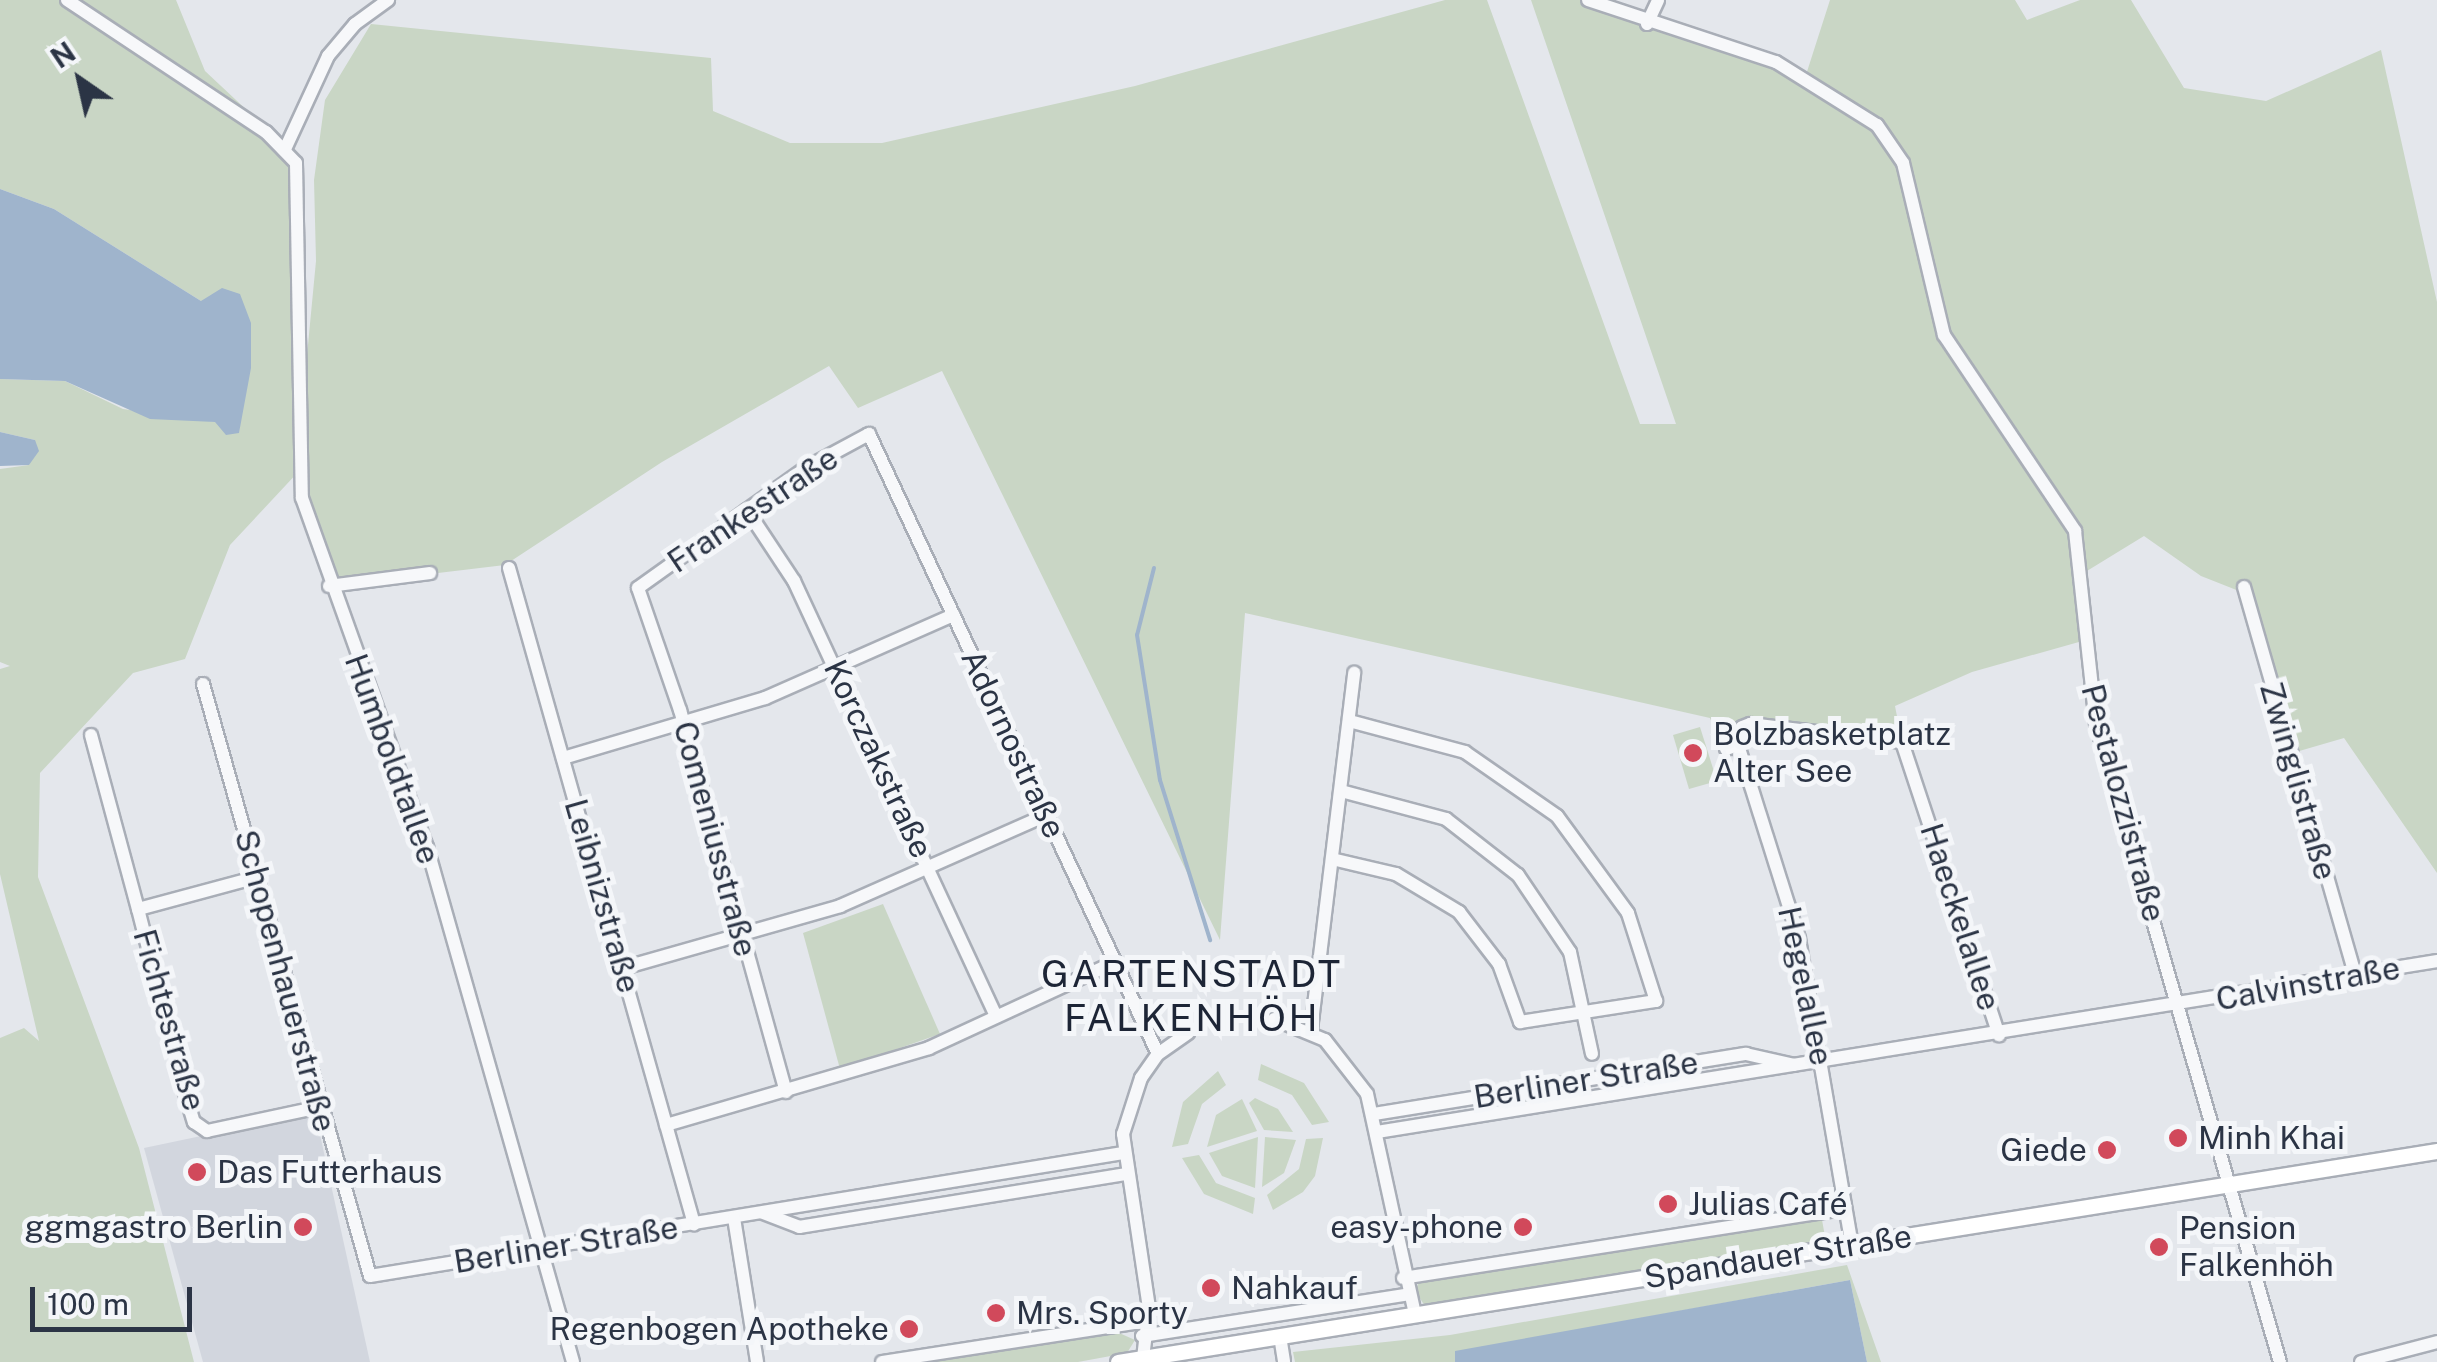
<!DOCTYPE html>
<html>
<head>
<meta charset="utf-8">
<style>
  body { margin:0 }
  #map { position:relative; width:2437px; height:1362px; overflow:hidden; background:#e4e7ec; font-family:"Public Sans",sans-serif }
  div>[style] { position:absolute }
  [style*='--x'] { left:calc(var(--x)*1px); top:calc(var(--y)*1px); width:calc(var(--w)*1px); rotate:calc(var(--a)*1deg) }
  .built>* { inset:0; background:#d2d6de }
  .green>* { inset:0; background:#c9d6c5 }
  .water>* { inset:0; background:#9fb4cc }
  .stream>* { height:4px; margin:-2px; padding:0 2px; transform-origin:2px; border-radius:2px; background:#9fb4cc }
  .roads { filter:drop-shadow(2px 0 #a9aeb7) drop-shadow(-2px 0 #a9aeb7) drop-shadow(0 2px #a9aeb7) drop-shadow(0 -2px #a9aeb7) }
  .minor>* { height:12px; margin:-6px; padding:0 6px; transform-origin:6px; border-radius:6px; background:#f7f8fa }
  .major>* { height:15px; margin:-7.5px; padding:0 7.5px; transform-origin:7.5px; border-radius:7.5px; background:#fff }
  .dots>* { width:28px; height:28px; translate:-50% -50%; box-sizing:border-box; border:5px solid #f4f6f9; border-radius:50% }
  span { translate:-50% -50%; white-space:nowrap; text-align:center; line-height:1.15; -webkit-text-stroke:10px #f4f6f9; paint-order:stroke }
  .street-label { font-size:32px; color:#2b3445 }
  .poi-label { font-size:32px; color:#2b3445 }
  .left { translate:0 -50%; text-align:left }
  .right { translate:-100% -50%; text-align:right }
  .quarter-label { font-size:38px; color:#1d2536; letter-spacing:2.5px }
  .north { position:absolute; left:30px; top:30px; width:100px; height:100px; -webkit-text-stroke:8px #f4f6f9; paint-order:stroke; rotate:326deg; font-size:28px; font-weight:700; line-height:40px; text-align:center; color:#2b3445 }
  .north::after { content:''; display:block; margin:auto; width:35px; height:45px; background:#2b3445; clip-path:polygon(50% 0,100% 100%,50% 72%,0 100%) }
  .scale { position:absolute; left:30px; top:1287px; width:162px; height:45px; box-sizing:border-box; border:5px solid #2b3445; border-top:0; padding-left:12px; font-size:30px; line-height:35px; white-space:nowrap; color:#2b3445; -webkit-text-stroke:8px #f4f6f9; paint-order:stroke }
</style>
</head>
<body>
<div id="map">
  <div class="built">
    <i style="clip-path:polygon(315px 1112px,370px 1362px,203px 1362px,144px 1148px)"></i>
  </div>
  <div class="green">
    <i style="clip-path:polygon(0 0,176px 0,205px 71px,286px 147px,296px 163px,301px 418px,316px 261px,314px 180px,325px 100px,371px 24px,711px 58px,713px 111px,790px 143px,882px 143px,1135px 86px,1445px 0,1487px 0,1640px 424px,1676px 424px,1531px 0,1588px 0,1804px 81px,1830px 0,2015px 0,2027px 20px,2080px 0,2131px 0,2184px 88px,2266px 101px,2381px 50px,2437px 302px,2437px 873px,2344px 738px,2289px 754px,2239px 591px,2201px 576px,2144px 536px,2082px 574px,2086px 640px,1972px 672px,1895px 706px,1902px 742px,1741px 721px,1730px 738px,1719px 741px,1710px 718px,1245px 613px,1220px 940px,942px 371px,858px 408px,829px 366px,662px 462px,505px 565px,329px 586px,300px 470px,230px 545px,185px 659px,133px 673px,40px 773px,38px 877px,139px 1148px,194px 1362px,0 1362px,0 1038px,24px 1028px,39px 1041px,0 874px,0 669px,10px 666px,0 662px,0 469px,29px 465px,35px 440px,0 432px,0 379px,65px 381px,123px 409px,216px 422px,239px 433px,240px 414px,201px 301px,54px 209px,0 189px)"></i>
    <i style="clip-path:polygon(1700px 727px,1717px 781px,1689px 789px,1673px 735px)"></i>
    <i style="clip-path:polygon(883px 904px,940px 1034px,840px 1069px,803px 933px)"></i>
    <i style="clip-path:polygon(1261px 1064px,1304px 1083px,1329px 1122px,1312px 1125px,1292px 1095px,1258px 1080px)"></i>
    <i style="clip-path:polygon(1218px 1071px,1226px 1085px,1202px 1104px,1188px 1144px,1172px 1147px,1183px 1102px)"></i>
    <i style="clip-path:polygon(1255px 1098px,1278px 1109px,1293px 1132px,1264px 1130px,1249px 1103px)"></i>
    <i style="clip-path:polygon(1242px 1099px,1257px 1131px,1207px 1147px,1216px 1115px)"></i>
    <i style="clip-path:polygon(1258px 1137px,1255px 1188px,1222px 1176px,1209px 1153px)"></i>
    <i style="clip-path:polygon(1265px 1137px,1296px 1140px,1284px 1173px,1262px 1187px)"></i>
    <i style="clip-path:polygon(1323px 1138px,1315px 1176px,1303px 1192px,1273px 1210px,1267px 1195px,1299px 1169px,1306px 1139px)"></i>
    <i style="clip-path:polygon(1199px 1155px,1216px 1183px,1255px 1198px,1253px 1214px,1204px 1194px,1182px 1158px)"></i>
    <i style="clip-path:polygon(1822px 1220px,1826px 1242px,1425px 1306px,1415px 1291px,1420px 1280px)"></i>
    <i style="clip-path:polygon(1847px 1265px,1881px 1362px,1867px 1362px,1850px 1280px,1455px 1352px,1455px 1362px,1295px 1362px,1293px 1352px,1450px 1335px)"></i>
    <i style="clip-path:polygon(1117px 1332px,1135px 1340px,1127px 1353px,1078px 1362px,920px 1362px)"></i>
  </div>
  <div class="water">
    <i style="clip-path:polygon(0 189px,54px 209px,201px 301px,222px 288px,240px 294px,251px 323px,251px 368px,239px 433px,226px 435px,215px 422px,150px 419px,65px 381px,0 379px)"></i>
    <i style="clip-path:polygon(0 432px,35px 440px,39px 451px,29px 465px,0 466px)"></i>
    <i style="clip-path:polygon(1850px 1280px,1867px 1362px,1455px 1362px,1455px 1351px)"></i>
  </div>
  <div class="stream">
    <i style="--x:1154;--y:568;--w:69;--a:104.2"></i>
    <i style="--x:1137;--y:635;--w:147;--a:81"></i>
    <i style="--x:1160;--y:780;--w:168;--a:72.6"></i>
  </div>
  <div class="roads">
    <div class="minor">
      <i style="--x:67;--y:0;--w:239;--a:33.6"></i>
      <i style="--x:266;--y:132;--w:43;--a:45.9"></i>
      <i style="--x:296;--y:163;--w:335;--a:89"></i>
      <i style="--x:302;--y:498;--w:371;--a:70.3"></i>
      <i style="--x:427;--y:847;--w:535;--a:74.17"></i>
      <i style="--x:1588;--y:0;--w:198;--a:18.3"></i>
      <i style="--x:1776;--y:62;--w:119;--a:32"></i>
      <i style="--x:1877;--y:125;--w:46;--a:55.6"></i>
      <i style="--x:1903;--y:163;--w:177;--a:76.6"></i>
      <i style="--x:1944;--y:335;--w:236;--a:56.2"></i>
      <i style="--x:2075;--y:531;--w:193;--a:83.8"></i>
      <i style="--x:2096;--y:723;--w:665;--a:73.94"></i>
      <i style="--x:1647;--y:24;--w:26;--a:-65"></i>
      <i style="--x:286;--y:147;--w:100;--a:-65.2"></i>
      <i style="--x:328;--y:56;--w:42;--a:-49.8"></i>
      <i style="--x:355;--y:24;--w:41;--a:-36"></i>
      <i style="--x:747;--y:510;--w:85;--a:56.5"></i>
      <i style="--x:794;--y:581;--w:480;--a:65.1"></i>
      <i style="--x:509;--y:568;--w:682;--a:74.25"></i>
      <i style="--x:329;--y:586;--w:102;--a:-7.3"></i>
      <i style="--x:2244;--y:587;--w:404;--a:74"></i>
      <i style="--x:203;--y:684;--w:615;--a:74.25"></i>
      <i style="--x:370;--y:1276;--w:763;--a:-9.28"></i>
      <i style="--x:91;--y:735;--w:180;--a:74.9"></i>
      <i style="--x:1738;--y:745;--w:18;--a:-77"></i>
      <i style="--x:1742;--y:727;--w:9;--a:-21"></i>
      <i style="--x:1750;--y:724;--w:153;--a:6.8"></i>
      <i style="--x:1902;--y:742;--w:309;--a:71.7"></i>
      <i style="--x:1726;--y:749;--w:13;--a:-18"></i>
      <i style="--x:1738;--y:745;--w:203;--a:72.5"></i>
      <i style="--x:1799;--y:939;--w:312;--a:80.2"></i>
      <i style="--x:563;--y:758;--w:211;--a:-16.5"></i>
      <i style="--x:765;--y:698;--w:206;--a:-23.8"></i>
      <i style="--x:1341;--y:791;--w:109;--a:14.9"></i>
      <i style="--x:1446;--y:819;--w:91;--a:37.9"></i>
      <i style="--x:1518;--y:875;--w:93;--a:56"></i>
      <i style="--x:1570;--y:952;--w:104;--a:77.8"></i>
      <i style="--x:1332;--y:859;--w:66;--a:13.2"></i>
      <i style="--x:1396;--y:874;--w:74;--a:31.1"></i>
      <i style="--x:1459;--y:912;--w:66;--a:52.4"></i>
      <i style="--x:1499;--y:964;--w:62;--a:70.1"></i>
      <i style="--x:1520;--y:1022;--w:138;--a:-8.8"></i>
      <i style="--x:1656;--y:1001;--w:92;--a:-107.7"></i>
      <i style="--x:1628;--y:913;--w:120;--a:-126.2"></i>
      <i style="--x:1557;--y:816;--w:112;--a:-145.2"></i>
      <i style="--x:1465;--y:752;--w:120;--a:-165"></i>
      <i style="--x:257;--y:877;--w:123;--a:164.9"></i>
      <i style="--x:138;--y:909;--w:187;--a:75.7"></i>
      <i style="--x:184;--y:1090;--w:34;--a:73"></i>
      <i style="--x:194;--y:1122;--w:16;--a:35"></i>
      <i style="--x:207;--y:1131;--w:116;--a:-12"></i>
      <i style="--x:623;--y:968;--w:226;--a:-15.9"></i>
      <i style="--x:840;--y:906;--w:225;--a:-23.8"></i>
      <i style="--x:1274;--y:1019;--w:55;--a:22.4"></i>
      <i style="--x:1325;--y:1040;--w:68;--a:52.1"></i>
      <i style="--x:1367;--y:1094;--w:225;--a:77.7"></i>
      <i style="--x:1311;--y:1030;--w:360;--a:-83.1"></i>
      <i style="--x:786;--y:1092;--w:396;--a:-105.5"></i>
      <i style="--x:680;--y:710;--w:129;--a:-109"></i>
      <i style="--x:638;--y:588;--w:204;--a:-35.6"></i>
      <i style="--x:804;--y:469;--w:74;--a:-28.3"></i>
      <i style="--x:869;--y:434;--w:684;--a:65.01"></i>
      <i style="--x:1374;--y:1114;--w:377;--a:-9.2"></i>
      <i style="--x:1746;--y:1054;--w:49;--a:12.9"></i>
      <i style="--x:666;--y:1125;--w:274;--a:-16.3"></i>
      <i style="--x:929;--y:1048;--w:205;--a:-24.8"></i>
      <i style="--x:1377;--y:1132;--w:1074;--a:-9.16"></i>
      <i style="--x:763;--y:1213;--w:39;--a:21"></i>
      <i style="--x:799;--y:1227;--w:332;--a:-9.2"></i>
      <i style="--x:734;--y:1218;--w:146;--a:80.9"></i>
      <i style="--x:1403;--y:1278;--w:447;--a:-8.9"></i>
      <i style="--x:1142;--y:1336;--w:271;--a:-8.9"></i>
      <i style="--x:1280;--y:1336;--w:26;--a:81"></i>
      <i style="--x:1143;--y:1358;--w:50;--a:-83.2"></i>
      <i style="--x:1149;--y:1308;--w:176;--a:-98.5"></i>
      <i style="--x:1123;--y:1134;--w:59;--a:-72.2"></i>
      <i style="--x:1141;--y:1078;--w:29;--a:-55"></i>
      <i style="--x:1158;--y:1054;--w:37;--a:-35"></i>
      <i style="--x:882;--y:1362;--w:267;--a:-8.8"></i>
      <i style="--x:2361;--y:1362;--w:79;--a:-14.7"></i>
    </div>
    <div class="major">
      <i style="--x:1118;--y:1362;--w:1336;--a:-9.09"></i>
    </div>
  </div>
  <div class="dots">
    <i style="left:1693px;top:753px;background:#d1495b"></i>
    <i style="left:2178px;top:1138px;background:#d1495b"></i>
    <i style="left:2107px;top:1150px;background:#d1495b"></i>
    <i style="left:197px;top:1172px;background:#d1495b"></i>
    <i style="left:1668px;top:1204px;background:#d1495b"></i>
    <i style="left:303px;top:1227px;background:#d1495b"></i>
    <i style="left:1523px;top:1227px;background:#d1495b"></i>
    <i style="left:2159px;top:1247px;background:#d1495b"></i>
    <i style="left:1211px;top:1288px;background:#d1495b"></i>
    <i style="left:996px;top:1313px;background:#d1495b"></i>
    <i style="left:909px;top:1329px;background:#d1495b"></i>
  </div>
  <div class="street-label">
    <span style="left:753px;top:510px;rotate:-34deg">Frankestraße</span>
    <span style="left:1013px;top:744px;rotate:65deg">Adornostraße</span>
    <span style="left:392px;top:759px;rotate:70deg">Humboldtallee</span>
    <span style="left:878px;top:759px;rotate:65deg">Korczakstraße</span>
    <span style="left:2298px;top:781px;rotate:74deg">Zwinglistraße</span>
    <span style="left:2123px;top:803px;rotate:75deg">Pestalozzistraße</span>
    <span style="left:715px;top:839px;rotate:75deg">Comeniusstraße</span>
    <span style="left:602px;top:896px;rotate:74deg">Leibnizstraße</span>
    <span style="left:1960px;top:917px;rotate:72deg">Haeckelallee</span>
    <span style="left:285px;top:981px;rotate:75deg">Schopenhauerstraße</span>
    <span style="left:2308px;top:984px;rotate:-10deg">Calvinstraße</span>
    <span style="left:1805px;top:986px;rotate:78deg">Hegelallee</span>
    <span style="left:169px;top:1020px;rotate:74deg">Fichtestraße</span>
    <span style="left:1586px;top:1080px;rotate:-9deg">Berliner Straße</span>
    <span style="left:566px;top:1245px;rotate:-9deg">Berliner Straße</span>
    <span style="left:1778px;top:1257px;rotate:-9deg">Spandauer Straße</span>
  </div>
  <div class="poi-label">
    <span class="left" style="left:1713px;top:753px">Bolzbasketplatz<br>Alter See</span>
    <span class="left" style="left:2198px;top:1138px">Minh Khai</span>
    <span class="right" style="left:2087px;top:1150px">Giede</span>
    <span class="left" style="left:217px;top:1172px">Das Futterhaus</span>
    <span class="left" style="left:1688px;top:1204px">Julias Café</span>
    <span class="right" style="left:283px;top:1227px">ggmgastro Berlin</span>
    <span class="right" style="left:1503px;top:1227px">easy-phone</span>
    <span class="left" style="left:2179px;top:1247px">Pension<br>Falkenhöh</span>
    <span class="left" style="left:1231px;top:1288px">Nahkauf</span>
    <span class="left" style="left:1016px;top:1313px">Mrs. Sporty</span>
    <span class="right" style="left:889px;top:1329px">Regenbogen Apotheke</span>
  </div>
  <div class="quarter-label">
    <span style="left:1192px;top:996px">GARTENSTADT<br>FALKENHÖH</span>
  </div>
  <div class="north">N</div>
  <div class="scale">100 m</div>
</div>
</body>
</html>
